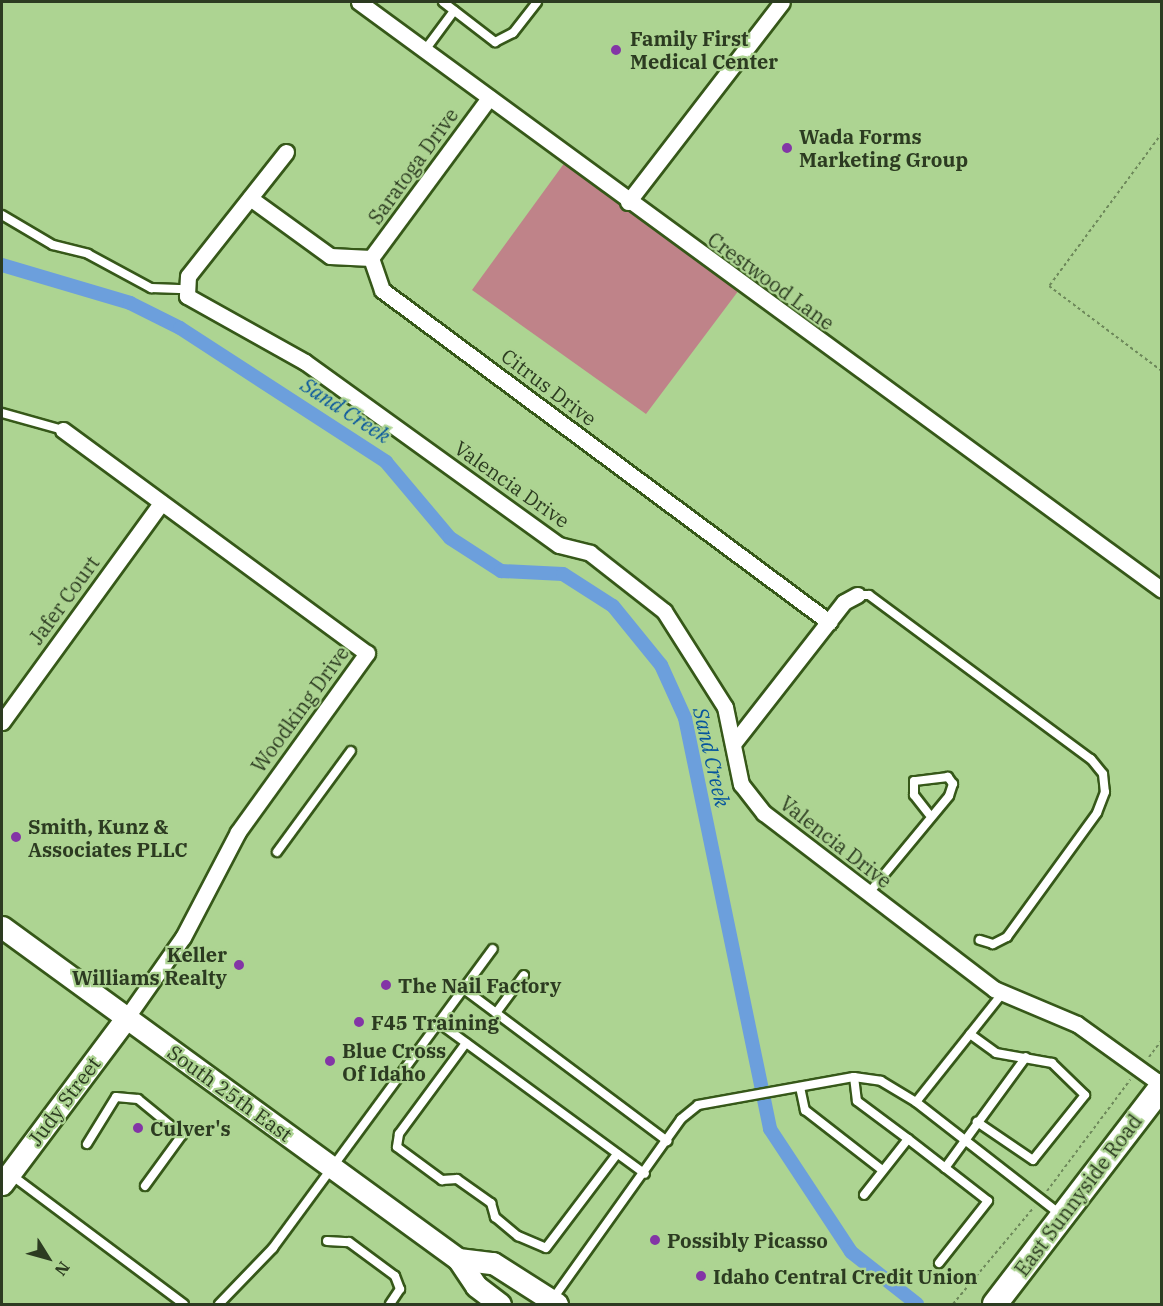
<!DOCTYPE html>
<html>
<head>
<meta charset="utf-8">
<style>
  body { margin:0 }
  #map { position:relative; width:1163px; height:1306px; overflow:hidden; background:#add492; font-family:"IBM Plex Serif",serif }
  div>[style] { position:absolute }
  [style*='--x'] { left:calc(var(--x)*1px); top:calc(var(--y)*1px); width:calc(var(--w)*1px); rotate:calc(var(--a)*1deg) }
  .green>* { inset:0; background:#bf8389 }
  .canal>* { height:14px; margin:-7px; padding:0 7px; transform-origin:7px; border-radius:7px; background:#6c9fdc }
  .path>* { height:2px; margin-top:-1px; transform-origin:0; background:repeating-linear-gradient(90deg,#6d885a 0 3px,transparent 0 6px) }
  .roads { filter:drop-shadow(2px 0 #365819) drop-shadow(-2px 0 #365819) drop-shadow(0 2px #365819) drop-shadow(0 -2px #365819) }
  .lane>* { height:8px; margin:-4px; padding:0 4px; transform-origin:4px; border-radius:4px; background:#fff }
  .street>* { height:15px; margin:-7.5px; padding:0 7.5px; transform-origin:7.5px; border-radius:7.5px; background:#fff }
  .secondary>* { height:21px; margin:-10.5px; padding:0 10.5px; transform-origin:10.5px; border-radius:10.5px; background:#fff }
  .primary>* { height:24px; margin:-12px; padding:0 12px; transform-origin:12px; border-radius:12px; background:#fff }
  .dots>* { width:16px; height:16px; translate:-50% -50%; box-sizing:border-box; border:3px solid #add492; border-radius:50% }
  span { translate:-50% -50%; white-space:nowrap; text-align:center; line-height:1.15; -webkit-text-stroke:4.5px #add492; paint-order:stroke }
  .poi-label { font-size:20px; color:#2c3b21; font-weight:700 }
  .left { translate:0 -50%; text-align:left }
  .right { translate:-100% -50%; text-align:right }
  .street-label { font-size:20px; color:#2c3b21 }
  .water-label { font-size:21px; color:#06559e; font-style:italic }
  .frame { position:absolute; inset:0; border:3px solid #2c3b21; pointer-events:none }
  .north { position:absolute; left:18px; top:1228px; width:60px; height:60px; -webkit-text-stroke:4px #add492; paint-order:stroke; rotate:127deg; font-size:16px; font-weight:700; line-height:24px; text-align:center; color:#2c3b21 }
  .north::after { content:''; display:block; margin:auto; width:21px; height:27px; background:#2c3b21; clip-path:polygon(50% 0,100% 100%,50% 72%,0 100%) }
</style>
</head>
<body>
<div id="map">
  <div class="green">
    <i style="clip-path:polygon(568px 158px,742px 286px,646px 414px,472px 290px)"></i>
  </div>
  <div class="canal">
    <i style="--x:2;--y:265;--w:134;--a:16.5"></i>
    <i style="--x:130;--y:303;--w:56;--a:26.6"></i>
    <i style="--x:180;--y:328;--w:246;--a:33"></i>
    <i style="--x:386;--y:462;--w:99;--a:49.9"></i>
    <i style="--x:450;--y:538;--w:61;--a:32.9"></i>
    <i style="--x:501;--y:571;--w:62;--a:2.8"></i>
    <i style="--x:563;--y:574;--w:59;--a:32.6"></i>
    <i style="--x:613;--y:606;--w:76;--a:50.9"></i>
    <i style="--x:661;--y:665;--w:58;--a:65.6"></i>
    <i style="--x:685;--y:718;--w:420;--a:78.3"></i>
    <i style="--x:770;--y:1129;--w:147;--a:56.6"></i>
    <i style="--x:851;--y:1252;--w:84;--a:38.2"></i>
  </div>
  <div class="path">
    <i style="--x:1162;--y:133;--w:190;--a:126.4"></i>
    <i style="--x:1049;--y:286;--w:141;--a:37"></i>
    <i style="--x:1149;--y:1057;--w:21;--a:-53"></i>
    <i style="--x:1047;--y:1191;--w:139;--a:-53.2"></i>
    <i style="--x:953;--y:1304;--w:126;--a:-50.1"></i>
  </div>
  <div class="roads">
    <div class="lane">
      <i style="--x:443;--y:2;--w:66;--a:37.6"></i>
      <i style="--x:495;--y:42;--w:20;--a:-27"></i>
      <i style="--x:513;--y:33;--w:39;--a:-52"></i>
      <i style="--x:425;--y:50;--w:49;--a:-53.4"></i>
      <i style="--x:2;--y:215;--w:59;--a:30.5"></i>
      <i style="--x:53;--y:245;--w:36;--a:14"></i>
      <i style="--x:88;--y:254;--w:72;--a:28.4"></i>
      <i style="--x:151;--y:288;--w:35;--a:2"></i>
      <i style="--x:2;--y:413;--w:63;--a:15.6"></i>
      <i style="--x:857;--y:595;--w:12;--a:0"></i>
      <i style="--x:869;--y:595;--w:276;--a:36.5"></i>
      <i style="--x:1091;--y:759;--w:19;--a:51"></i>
      <i style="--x:1103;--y:774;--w:18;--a:84"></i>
      <i style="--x:1105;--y:792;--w:22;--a:111"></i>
      <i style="--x:1097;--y:813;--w:153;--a:126"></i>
      <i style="--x:1007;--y:937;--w:16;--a:153"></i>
      <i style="--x:993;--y:944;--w:14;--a:-163"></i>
      <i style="--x:277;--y:852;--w:125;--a:-53.8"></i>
      <i style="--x:868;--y:894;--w:127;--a:-50.4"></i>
      <i style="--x:949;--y:796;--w:13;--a:-72"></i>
      <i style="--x:953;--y:784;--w:9;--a:-126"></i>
      <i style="--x:948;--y:777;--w:34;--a:173"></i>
      <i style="--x:914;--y:781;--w:14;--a:90"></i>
      <i style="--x:914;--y:795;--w:24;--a:52"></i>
      <i style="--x:464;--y:989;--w:254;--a:36.8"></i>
      <i style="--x:496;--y:1013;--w:47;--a:-53.6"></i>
      <i style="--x:439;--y:1023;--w:255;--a:36.2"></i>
      <i style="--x:970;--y:1034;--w:32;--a:36"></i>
      <i style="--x:996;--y:1053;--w:57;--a:10.1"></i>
      <i style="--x:1052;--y:1063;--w:46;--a:44.1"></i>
      <i style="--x:1085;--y:1095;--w:83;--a:128.7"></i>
      <i style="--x:1033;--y:1160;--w:68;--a:-145.8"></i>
      <i style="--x:466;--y:1043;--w:113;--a:126.4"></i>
      <i style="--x:399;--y:1134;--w:13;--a:99"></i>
      <i style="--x:397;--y:1147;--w:56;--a:36.3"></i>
      <i style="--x:442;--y:1180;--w:15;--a:-4"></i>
      <i style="--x:457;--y:1179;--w:42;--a:35.2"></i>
      <i style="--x:491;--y:1203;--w:15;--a:74"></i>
      <i style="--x:495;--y:1217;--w:30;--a:40"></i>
      <i style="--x:518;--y:1236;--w:30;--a:23"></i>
      <i style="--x:546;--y:1248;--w:118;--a:-52.9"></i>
      <i style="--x:854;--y:1077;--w:24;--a:83"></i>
      <i style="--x:857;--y:1101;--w:64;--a:36.7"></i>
      <i style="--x:908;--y:1139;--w:71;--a:128.2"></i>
      <i style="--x:800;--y:1087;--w:24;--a:78"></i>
      <i style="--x:805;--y:1110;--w:98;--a:37.9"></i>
      <i style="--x:916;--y:1102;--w:184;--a:37.9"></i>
      <i style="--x:908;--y:1139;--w:101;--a:37.8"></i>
      <i style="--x:988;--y:1201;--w:79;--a:128.3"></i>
      <i style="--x:87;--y:1144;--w:55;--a:-58.3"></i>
      <i style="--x:116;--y:1097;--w:22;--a:5"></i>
      <i style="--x:138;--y:1099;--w:57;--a:39.3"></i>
      <i style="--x:182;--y:1135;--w:63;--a:126"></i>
      <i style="--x:945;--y:1168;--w:137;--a:-53.9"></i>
      <i style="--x:10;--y:1174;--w:217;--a:36.8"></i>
      <i style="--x:327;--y:1241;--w:22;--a:3"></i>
      <i style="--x:349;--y:1242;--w:57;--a:36.5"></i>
      <i style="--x:395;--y:1276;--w:14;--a:69"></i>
      <i style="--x:400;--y:1289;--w:18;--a:124"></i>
      <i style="--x:552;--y:1300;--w:222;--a:-54.5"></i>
      <i style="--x:681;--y:1119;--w:22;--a:-39"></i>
      <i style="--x:698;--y:1105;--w:158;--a:-10.2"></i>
      <i style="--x:854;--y:1077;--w:27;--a:8"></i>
      <i style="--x:881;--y:1081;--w:41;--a:31"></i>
      <i style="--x:916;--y:1102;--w:138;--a:-51.5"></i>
      <i style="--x:219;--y:1304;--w:78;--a:-46"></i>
      <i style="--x:273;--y:1248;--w:371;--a:-53.7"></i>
    </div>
    <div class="street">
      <i style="--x:359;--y:2;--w:995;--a:36.21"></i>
      <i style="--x:286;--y:152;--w:158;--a:128.3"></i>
      <i style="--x:188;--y:276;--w:20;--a:93"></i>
      <i style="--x:187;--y:296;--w:135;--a:29.2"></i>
      <i style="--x:305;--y:362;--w:313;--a:35.8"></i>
      <i style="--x:559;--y:545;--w:32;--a:14"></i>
      <i style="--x:590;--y:553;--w:94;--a:38.1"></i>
      <i style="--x:664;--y:611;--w:114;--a:57.6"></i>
      <i style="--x:725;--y:707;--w:79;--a:78.3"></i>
      <i style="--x:741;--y:784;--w:37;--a:52"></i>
      <i style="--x:764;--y:813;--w:290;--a:37.4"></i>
      <i style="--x:994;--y:989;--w:90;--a:22.9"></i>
      <i style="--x:1077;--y:1024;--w:105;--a:35.7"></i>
      <i style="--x:250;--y:198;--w:99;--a:35.9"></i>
      <i style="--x:330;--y:256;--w:41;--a:2.8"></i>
      <i style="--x:371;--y:258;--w:34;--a:71"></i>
      <i style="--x:382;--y:290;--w:557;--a:36.6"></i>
      <i style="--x:628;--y:202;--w:252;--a:-52.4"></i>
      <i style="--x:371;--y:258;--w:199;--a:-53.6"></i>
      <i style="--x:63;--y:430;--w:377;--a:36.3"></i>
      <i style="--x:367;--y:653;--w:221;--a:125.8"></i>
      <i style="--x:238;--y:832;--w:119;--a:117.6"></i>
      <i style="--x:183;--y:937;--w:98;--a:125"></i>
      <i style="--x:2;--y:722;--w:271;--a:-54"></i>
      <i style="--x:733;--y:744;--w:180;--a:-52"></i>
      <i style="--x:844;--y:602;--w:15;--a:-28"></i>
    </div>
    <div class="secondary">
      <i style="--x:2;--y:927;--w:564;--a:36.06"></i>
      <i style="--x:458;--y:1259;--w:32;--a:56"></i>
      <i style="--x:476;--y:1286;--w:30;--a:37"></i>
      <i style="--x:2;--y:1184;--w:209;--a:-53.2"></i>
      <i style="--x:458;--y:1259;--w:35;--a:7"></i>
      <i style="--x:493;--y:1263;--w:76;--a:32.6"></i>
    </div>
    <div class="primary">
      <i style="--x:995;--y:1304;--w:275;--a:-52.5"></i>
    </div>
  </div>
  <div class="dots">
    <i style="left:616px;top:50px;background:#8335a6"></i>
    <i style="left:787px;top:148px;background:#8335a6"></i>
    <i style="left:16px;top:837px;background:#8335a6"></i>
    <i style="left:239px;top:965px;background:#8335a6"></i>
    <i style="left:386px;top:985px;background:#8335a6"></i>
    <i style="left:359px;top:1022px;background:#8335a6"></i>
    <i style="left:330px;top:1061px;background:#8335a6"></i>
    <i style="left:138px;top:1128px;background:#8335a6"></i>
    <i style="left:655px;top:1240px;background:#8335a6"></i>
    <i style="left:701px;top:1276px;background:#8335a6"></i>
  </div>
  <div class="poi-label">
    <span class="left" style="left:630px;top:50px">Family First<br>Medical Center</span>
    <span class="left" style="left:799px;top:148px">Wada Forms<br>Marketing Group</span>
    <span class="left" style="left:28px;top:838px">Smith, Kunz &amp;<br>Associates PLLC</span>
    <span class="right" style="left:227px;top:966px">Keller<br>Williams Realty</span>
    <span class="left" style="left:398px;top:985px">The Nail Factory</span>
    <span class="left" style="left:371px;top:1022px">F45 Training</span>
    <span class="left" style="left:342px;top:1062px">Blue Cross<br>Of Idaho</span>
    <span class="left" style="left:150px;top:1128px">Culver's</span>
    <span class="left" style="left:667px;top:1240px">Possibly Picasso</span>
    <span class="left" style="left:713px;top:1276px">Idaho Central Credit Union</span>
  </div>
  <div class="street-label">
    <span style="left:413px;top:166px;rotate:-54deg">Saratoga Drive</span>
    <span style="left:771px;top:281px;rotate:36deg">Crestwood Lane</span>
    <span style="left:549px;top:387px;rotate:37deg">Citrus Drive</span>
    <span style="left:512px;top:484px;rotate:35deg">Valencia Drive</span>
    <span style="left:64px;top:600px;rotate:-54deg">Jafer Court</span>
    <span style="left:300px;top:709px;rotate:-54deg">Woodking Drive</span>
    <span style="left:836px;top:842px;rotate:38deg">Valencia Drive</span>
    <span style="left:230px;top:1093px;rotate:36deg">South 25th East</span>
    <span style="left:64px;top:1101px;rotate:-53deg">Judy Street</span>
    <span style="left:1078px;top:1195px;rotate:-53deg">East Sunnyside Road</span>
  </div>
  <div class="water-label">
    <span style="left:346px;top:410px;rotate:33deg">Sand Creek</span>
    <span style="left:712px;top:757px;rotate:77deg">Sand Creek</span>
  </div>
  <div class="frame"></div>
  <div class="north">N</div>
</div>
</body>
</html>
